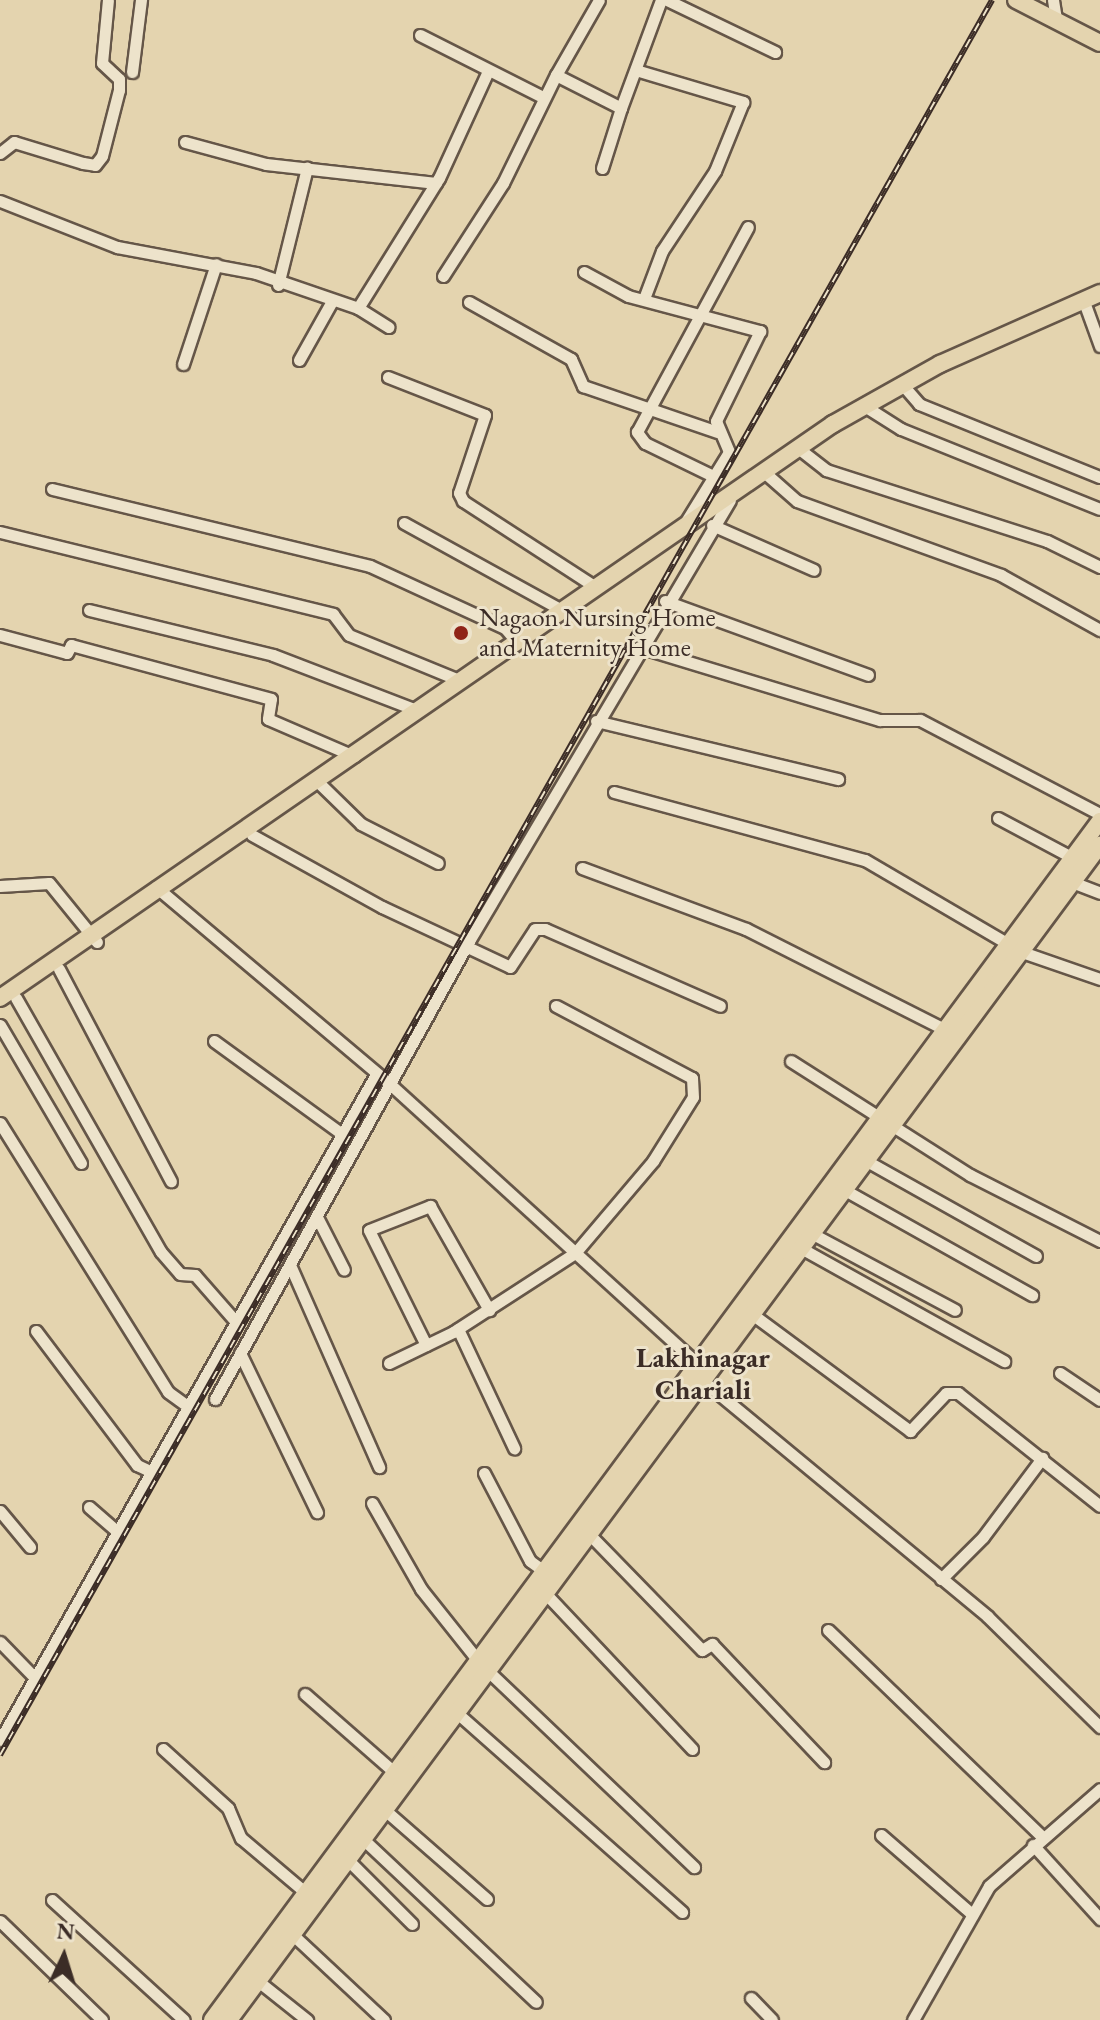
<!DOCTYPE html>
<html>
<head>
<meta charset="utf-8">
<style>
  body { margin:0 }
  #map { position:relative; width:1100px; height:2020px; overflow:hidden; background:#e4d4af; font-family:"EB Garamond",serif }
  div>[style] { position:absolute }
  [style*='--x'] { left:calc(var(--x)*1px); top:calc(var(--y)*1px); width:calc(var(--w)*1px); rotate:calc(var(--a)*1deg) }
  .roads { filter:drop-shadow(2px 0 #655648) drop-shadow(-2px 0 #655648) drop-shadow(0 2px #655648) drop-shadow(0 -2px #655648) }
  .street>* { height:11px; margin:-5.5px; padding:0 5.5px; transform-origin:5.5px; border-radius:5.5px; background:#ede3cb }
  .primary>* { height:16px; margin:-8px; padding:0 8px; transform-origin:8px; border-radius:8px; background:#e4d4af }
  .rail>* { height:6px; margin-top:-3px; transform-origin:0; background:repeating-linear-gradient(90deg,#ede3cb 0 9px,#3b2c26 0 18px); box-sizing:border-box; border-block:2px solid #3b2c26 }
  .dots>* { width:22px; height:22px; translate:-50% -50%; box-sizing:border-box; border:4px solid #ede3cb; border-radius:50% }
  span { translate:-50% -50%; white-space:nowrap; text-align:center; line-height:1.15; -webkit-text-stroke:6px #ede3cb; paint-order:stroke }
  .poi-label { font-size:26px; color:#3b2c26 }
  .left { translate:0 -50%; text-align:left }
  .neighbourhood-label { font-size:28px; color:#3b2c26; font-weight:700 }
  .north { position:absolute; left:24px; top:1916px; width:80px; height:80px; -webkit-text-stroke:6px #ede3cb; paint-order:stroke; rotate:4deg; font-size:22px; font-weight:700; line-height:32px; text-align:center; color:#3b2c26 }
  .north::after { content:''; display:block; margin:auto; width:28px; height:36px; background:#3b2c26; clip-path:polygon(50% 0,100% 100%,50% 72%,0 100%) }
</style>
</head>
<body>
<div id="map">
  <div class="roads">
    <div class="street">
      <i style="--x:667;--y:0;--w:120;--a:25.7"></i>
      <i style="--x:1053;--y:0;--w:20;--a:81"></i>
      <i style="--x:420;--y:35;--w:138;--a:26.8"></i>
      <i style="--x:639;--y:71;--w:109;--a:16.6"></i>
      <i style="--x:743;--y:102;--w:74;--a:112.1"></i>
      <i style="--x:715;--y:171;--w:96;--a:123.5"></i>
      <i style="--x:662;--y:251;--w:48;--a:110.7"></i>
      <i style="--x:132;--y:72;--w:73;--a:-82.9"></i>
      <i style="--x:556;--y:75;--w:86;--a:-60.2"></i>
      <i style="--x:185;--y:142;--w:84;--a:15.2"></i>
      <i style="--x:266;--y:164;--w:171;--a:6.4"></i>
      <i style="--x:0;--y:153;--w:18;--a:-38"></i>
      <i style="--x:14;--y:142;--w:72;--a:16.9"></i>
      <i style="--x:83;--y:163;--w:12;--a:9"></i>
      <i style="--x:95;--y:165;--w:11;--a:-52"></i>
      <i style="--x:102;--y:156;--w:68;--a:-75.6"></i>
      <i style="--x:119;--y:90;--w:11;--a:-90"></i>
      <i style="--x:119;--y:79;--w:23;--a:-137"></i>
      <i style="--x:102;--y:63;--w:63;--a:-84.6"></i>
      <i style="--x:602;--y:168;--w:63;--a:-72.4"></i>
      <i style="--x:0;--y:201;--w:126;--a:21.5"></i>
      <i style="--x:117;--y:247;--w:141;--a:10.6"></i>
      <i style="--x:256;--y:273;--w:108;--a:18.9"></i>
      <i style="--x:358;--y:308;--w:153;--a:-58.1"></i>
      <i style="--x:439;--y:178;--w:118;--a:-65.4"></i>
      <i style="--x:584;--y:272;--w:50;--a:28.6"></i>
      <i style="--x:628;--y:296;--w:137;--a:14.9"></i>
      <i style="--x:760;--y:331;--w:100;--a:116.1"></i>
      <i style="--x:716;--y:421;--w:34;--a:67"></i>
      <i style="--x:729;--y:452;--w:84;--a:121.8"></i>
      <i style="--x:443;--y:276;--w:111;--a:-57.2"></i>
      <i style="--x:503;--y:183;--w:120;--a:-63.9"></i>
      <i style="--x:556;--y:75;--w:73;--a:26.9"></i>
      <i style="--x:621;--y:108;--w:115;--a:-69.7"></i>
      <i style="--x:278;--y:285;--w:121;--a:-76.1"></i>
      <i style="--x:1083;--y:299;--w:50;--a:70.1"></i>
      <i style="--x:469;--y:302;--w:117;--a:29.2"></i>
      <i style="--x:571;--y:359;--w:30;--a:66"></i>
      <i style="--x:583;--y:386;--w:142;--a:18.9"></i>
      <i style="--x:358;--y:308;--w:36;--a:32"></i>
      <i style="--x:299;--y:360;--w:65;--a:-60.7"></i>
      <i style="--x:183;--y:364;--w:105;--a:-71.7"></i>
      <i style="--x:388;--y:377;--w:104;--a:21.4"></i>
      <i style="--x:485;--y:415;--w:82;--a:108.4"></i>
      <i style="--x:459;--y:493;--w:9;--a:63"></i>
      <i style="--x:463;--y:501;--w:156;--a:33"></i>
      <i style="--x:901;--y:383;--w:28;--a:49"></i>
      <i style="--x:919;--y:404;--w:195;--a:22"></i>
      <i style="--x:863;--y:405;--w:45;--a:32.3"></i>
      <i style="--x:901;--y:429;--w:214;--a:21.9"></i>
      <i style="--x:798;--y:448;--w:36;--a:38"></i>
      <i style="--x:826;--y:470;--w:232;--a:17.8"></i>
      <i style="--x:1047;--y:541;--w:59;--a:26.1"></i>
      <i style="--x:764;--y:472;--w:44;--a:41.3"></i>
      <i style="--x:797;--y:501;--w:217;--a:19.9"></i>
      <i style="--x:1001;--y:575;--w:113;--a:29.1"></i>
      <i style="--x:711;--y:475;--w:73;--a:-154.1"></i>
      <i style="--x:645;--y:443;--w:14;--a:-126"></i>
      <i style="--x:637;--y:432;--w:233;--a:-61.6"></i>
      <i style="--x:52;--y:489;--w:327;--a:13.6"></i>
      <i style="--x:370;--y:566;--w:149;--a:24.7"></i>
      <i style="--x:505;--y:628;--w:17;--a:50"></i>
      <i style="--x:404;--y:523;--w:178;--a:28.9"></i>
      <i style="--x:712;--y:525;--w:111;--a:23.8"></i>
      <i style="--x:0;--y:532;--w:343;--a:13.8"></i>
      <i style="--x:333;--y:614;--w:26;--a:53"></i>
      <i style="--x:349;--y:635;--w:121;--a:22.3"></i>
      <i style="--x:665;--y:601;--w:216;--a:20"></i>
      <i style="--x:89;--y:610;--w:189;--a:13.7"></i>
      <i style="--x:273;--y:655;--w:156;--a:21"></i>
      <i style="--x:0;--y:635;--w:69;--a:15"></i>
      <i style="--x:67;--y:653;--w:9;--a:-63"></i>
      <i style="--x:71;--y:645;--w:207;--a:15.1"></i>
      <i style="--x:271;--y:699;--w:20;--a:99"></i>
      <i style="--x:268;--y:719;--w:94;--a:23.3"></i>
      <i style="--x:639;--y:647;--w:252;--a:16.9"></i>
      <i style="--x:880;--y:720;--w:40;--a:0"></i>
      <i style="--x:920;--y:720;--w:203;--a:27.6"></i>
      <i style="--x:596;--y:721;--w:249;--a:13.5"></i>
      <i style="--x:318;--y:782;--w:60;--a:44.3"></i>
      <i style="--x:361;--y:824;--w:86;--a:26.9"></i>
      <i style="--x:614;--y:792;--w:260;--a:15.2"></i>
      <i style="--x:865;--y:860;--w:182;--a:30.4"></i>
      <i style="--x:1022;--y:952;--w:83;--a:19.1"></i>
      <i style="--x:998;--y:818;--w:87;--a:28"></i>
      <i style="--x:252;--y:835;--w:149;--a:29"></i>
      <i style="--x:382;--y:907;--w:141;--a:25.1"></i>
      <i style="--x:510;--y:967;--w:45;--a:-56.7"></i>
      <i style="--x:535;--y:929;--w:10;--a:0"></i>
      <i style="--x:545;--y:929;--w:191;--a:23.7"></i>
      <i style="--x:582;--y:868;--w:175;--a:20.4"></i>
      <i style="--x:746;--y:929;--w:224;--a:26.8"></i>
      <i style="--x:1072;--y:882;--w:30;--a:21"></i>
      <i style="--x:0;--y:886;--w:49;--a:-3.5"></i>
      <i style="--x:49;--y:883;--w:76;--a:50.9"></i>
      <i style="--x:156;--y:887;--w:307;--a:40.1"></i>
      <i style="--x:391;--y:1085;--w:420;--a:42.3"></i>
      <i style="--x:59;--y:969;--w:240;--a:62.2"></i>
      <i style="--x:16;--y:998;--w:292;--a:60.3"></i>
      <i style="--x:161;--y:1252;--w:29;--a:49"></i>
      <i style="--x:180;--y:1274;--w:15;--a:4"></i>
      <i style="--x:195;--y:1275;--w:62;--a:48.9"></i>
      <i style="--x:0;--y:1025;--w:160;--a:59.6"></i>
      <i style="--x:214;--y:1041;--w:158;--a:36"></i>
      <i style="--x:791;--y:1061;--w:212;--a:32.5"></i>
      <i style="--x:970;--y:1175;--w:146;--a:26.9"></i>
      <i style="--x:0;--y:1123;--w:317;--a:58"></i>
      <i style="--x:168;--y:1392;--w:26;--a:36"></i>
      <i style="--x:865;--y:1160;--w:196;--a:29.3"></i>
      <i style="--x:843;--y:1189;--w:217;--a:29.3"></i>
      <i style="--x:317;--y:1217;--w:59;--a:63"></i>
      <i style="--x:811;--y:1233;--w:163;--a:28.1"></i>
      <i style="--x:799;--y:1247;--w:235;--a:29.1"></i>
      <i style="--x:290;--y:1265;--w:221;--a:66.2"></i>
      <i style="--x:752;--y:1314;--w:197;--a:36.5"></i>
      <i style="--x:910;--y:1431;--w:52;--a:-46.5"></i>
      <i style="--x:946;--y:1393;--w:12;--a:0"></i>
      <i style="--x:958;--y:1393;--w:181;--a:38.5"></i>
      <i style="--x:458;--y:1329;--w:132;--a:64.8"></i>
      <i style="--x:36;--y:1331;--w:168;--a:53"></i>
      <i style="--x:137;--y:1465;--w:17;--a:25"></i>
      <i style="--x:426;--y:1345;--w:128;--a:-116.4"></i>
      <i style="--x:369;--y:1230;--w:66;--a:-21.5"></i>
      <i style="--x:430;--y:1206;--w:120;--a:60.4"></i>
      <i style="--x:240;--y:1353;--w:177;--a:64.2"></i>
      <i style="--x:389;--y:1363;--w:71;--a:-25.8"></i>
      <i style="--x:453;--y:1332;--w:145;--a:-32.9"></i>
      <i style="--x:575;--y:1253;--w:121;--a:-49.7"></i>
      <i style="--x:653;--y:1161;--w:75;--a:-58"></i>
      <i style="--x:693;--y:1097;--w:19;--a:-93"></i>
      <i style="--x:692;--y:1078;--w:154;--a:-152.1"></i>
      <i style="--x:1060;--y:1373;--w:48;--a:34"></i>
      <i style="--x:702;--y:1380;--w:371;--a:39.6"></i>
      <i style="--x:988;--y:1617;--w:157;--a:44.5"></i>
      <i style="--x:215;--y:1399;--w:524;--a:-60.99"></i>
      <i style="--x:469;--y:941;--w:512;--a:-59.38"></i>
      <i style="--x:484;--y:1473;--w:99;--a:62.4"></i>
      <i style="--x:530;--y:1561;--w:19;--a:36"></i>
      <i style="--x:372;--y:1503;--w:99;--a:60.3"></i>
      <i style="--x:421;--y:1589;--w:93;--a:51.5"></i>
      <i style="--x:89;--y:1507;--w:38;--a:41"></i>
      <i style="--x:0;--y:1511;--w:47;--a:50.2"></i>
      <i style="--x:589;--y:1534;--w:162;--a:45.8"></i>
      <i style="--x:702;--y:1650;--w:12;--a:-31"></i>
      <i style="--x:712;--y:1644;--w:163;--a:46.5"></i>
      <i style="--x:941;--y:1579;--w:59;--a:-45"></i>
      <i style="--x:983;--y:1537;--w:99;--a:-53.2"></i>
      <i style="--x:546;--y:1594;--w:213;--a:46.7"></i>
      <i style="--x:828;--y:1630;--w:298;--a:44"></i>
      <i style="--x:0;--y:1642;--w:50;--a:45.8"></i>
      <i style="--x:487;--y:1670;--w:286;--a:43.6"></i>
      <i style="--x:305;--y:1694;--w:118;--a:41.2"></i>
      <i style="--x:456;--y:1712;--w:302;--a:41.5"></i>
      <i style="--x:0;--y:1740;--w:763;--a:-60.54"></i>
      <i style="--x:163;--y:1749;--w:88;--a:42.2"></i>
      <i style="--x:228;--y:1808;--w:33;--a:67"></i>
      <i style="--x:241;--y:1838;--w:85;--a:40.2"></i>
      <i style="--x:386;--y:1811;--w:134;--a:41.1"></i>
      <i style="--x:881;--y:1835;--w:121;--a:41"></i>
      <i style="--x:364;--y:1840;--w:236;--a:43.3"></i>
      <i style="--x:1033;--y:1845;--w:100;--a:47.8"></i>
      <i style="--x:349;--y:1861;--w:89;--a:45"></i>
      <i style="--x:52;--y:1900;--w:178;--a:42.3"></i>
      <i style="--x:0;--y:1921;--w:142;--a:44.1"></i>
      <i style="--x:292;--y:1934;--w:126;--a:43.1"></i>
      <i style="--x:258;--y:1981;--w:63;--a:38.5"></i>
      <i style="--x:751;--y:1998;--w:30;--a:46"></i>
      <i style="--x:913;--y:2020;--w:154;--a:-60.4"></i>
      <i style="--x:989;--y:1886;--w:147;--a:-41.1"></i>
    </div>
    <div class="primary">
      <i style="--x:1016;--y:0;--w:94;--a:27.1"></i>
      <i style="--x:0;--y:998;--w:1012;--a:-34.57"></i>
      <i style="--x:833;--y:424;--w:123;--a:-29.3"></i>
      <i style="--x:940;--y:364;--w:175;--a:-23.9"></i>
      <i style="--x:212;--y:2020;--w:1492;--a:-53.48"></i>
      <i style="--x:229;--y:2020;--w:1463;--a:-53.45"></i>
    </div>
  </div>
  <div class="rail">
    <i style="--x:0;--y:1755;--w:2016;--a:-60.52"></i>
  </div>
  <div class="dots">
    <i style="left:461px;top:633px;background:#8f2418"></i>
  </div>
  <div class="poi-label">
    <span class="left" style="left:479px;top:633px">Nagaon Nursing Home<br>and Maternity Home</span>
  </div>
  <div class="neighbourhood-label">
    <span style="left:703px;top:1373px">Lakhinagar<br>Chariali</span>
  </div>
  <div class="north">N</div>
</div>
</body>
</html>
